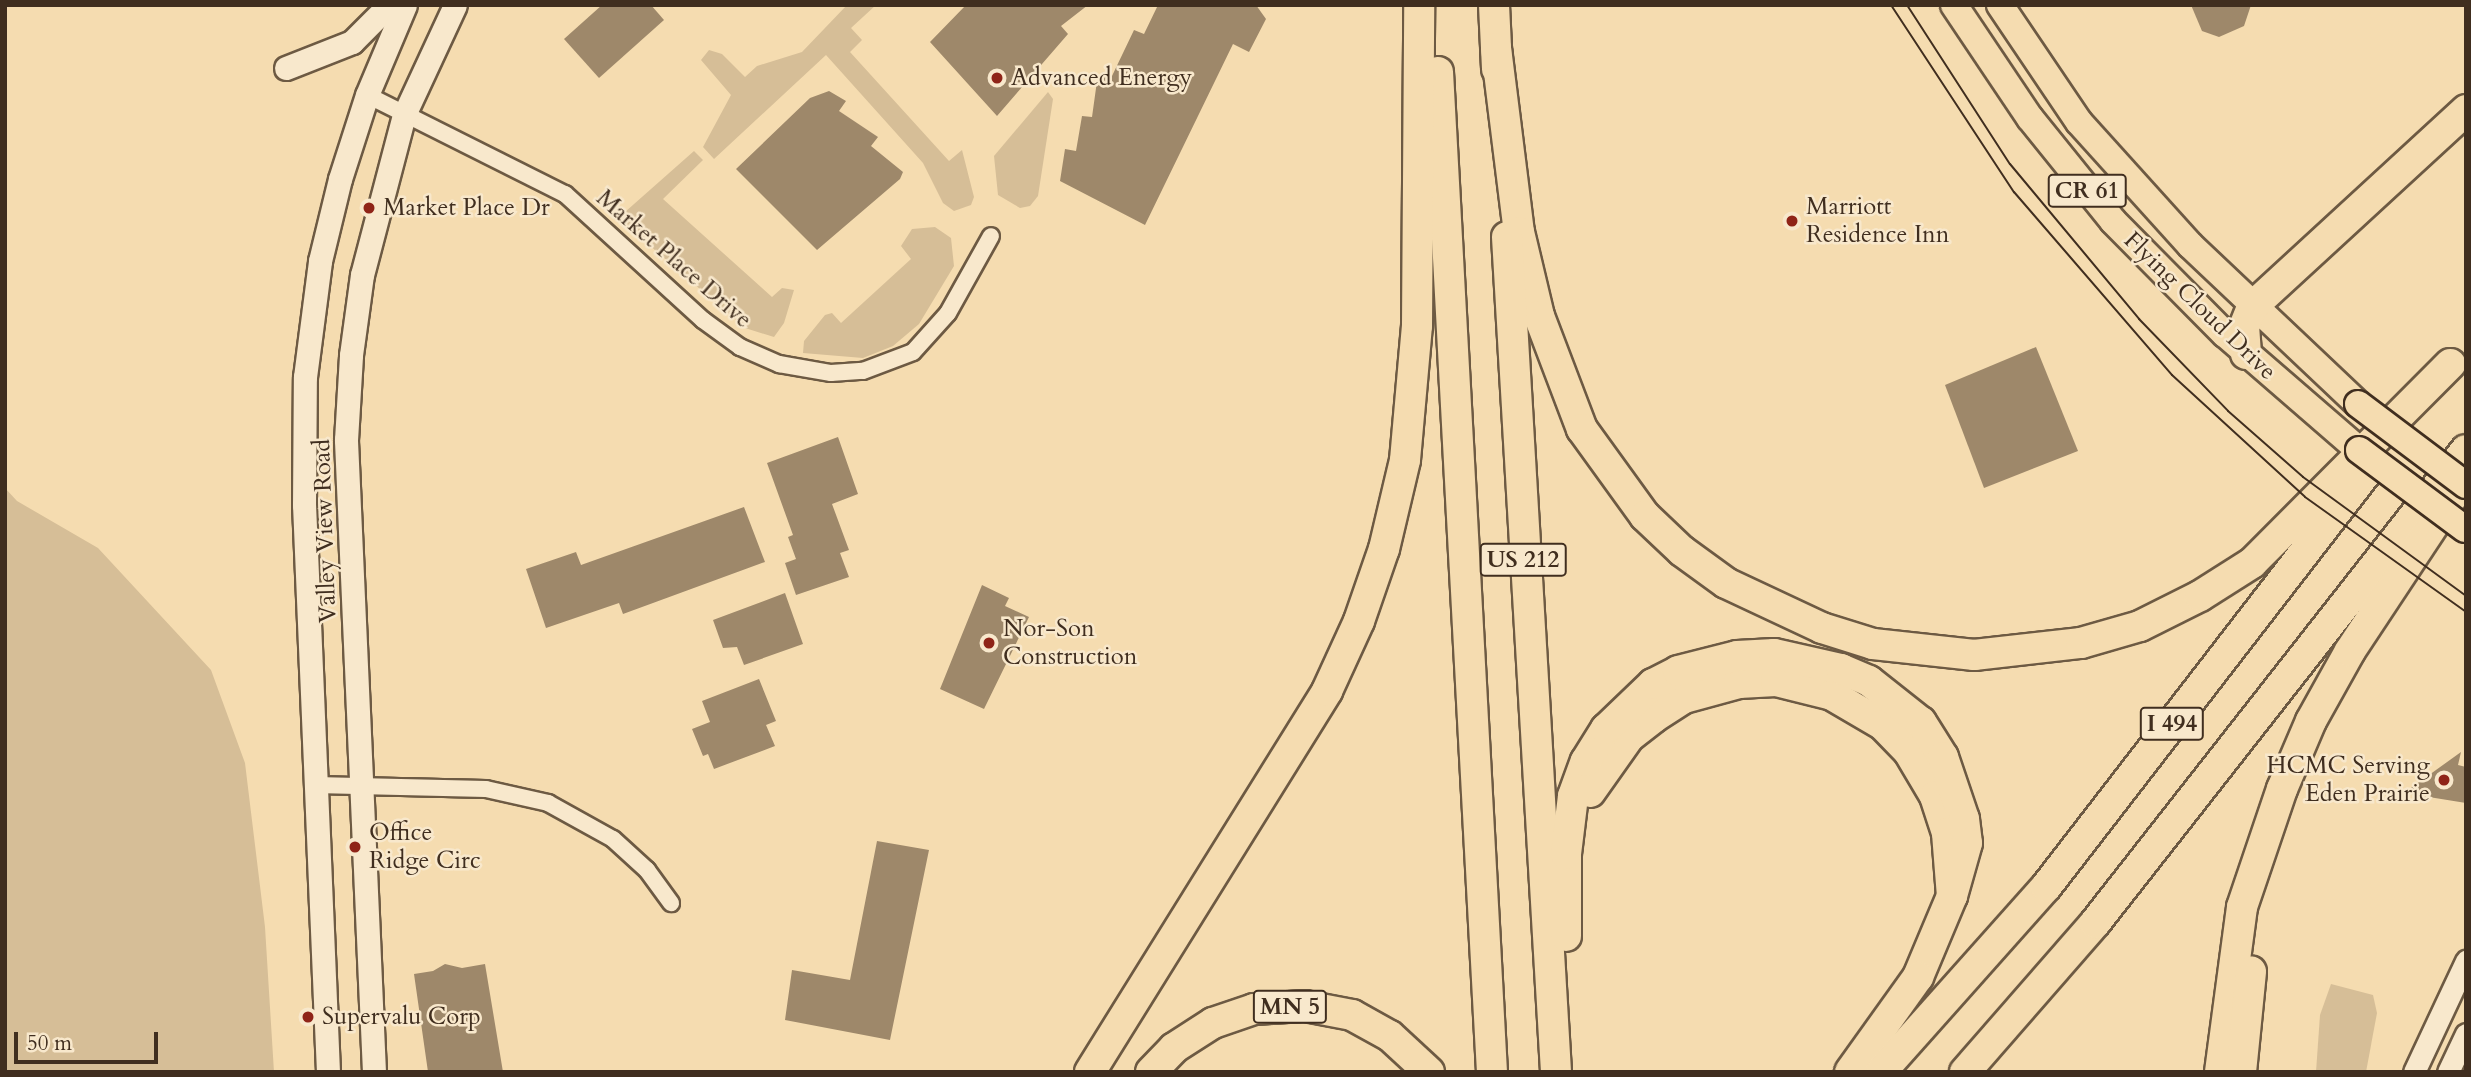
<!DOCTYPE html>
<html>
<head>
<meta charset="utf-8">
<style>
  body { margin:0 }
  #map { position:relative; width:2471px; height:1077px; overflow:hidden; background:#f5dcb0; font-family:Cardo,serif }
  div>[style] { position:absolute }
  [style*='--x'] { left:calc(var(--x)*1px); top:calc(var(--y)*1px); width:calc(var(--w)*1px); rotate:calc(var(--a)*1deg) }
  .green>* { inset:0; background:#d6be97 }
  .building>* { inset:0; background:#9e886a }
  .roads { filter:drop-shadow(2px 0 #6d5a43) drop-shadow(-2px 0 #6d5a43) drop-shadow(0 2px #6d5a43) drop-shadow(0 -2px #6d5a43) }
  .minor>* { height:16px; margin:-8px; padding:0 8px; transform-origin:8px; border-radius:8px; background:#f8e8cc }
  .tertiary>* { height:21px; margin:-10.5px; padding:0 10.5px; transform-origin:10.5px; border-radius:10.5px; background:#f8e8cc }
  .secondary>* { height:23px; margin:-11.5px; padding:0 11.5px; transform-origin:11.5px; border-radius:11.5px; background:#f8e8cc }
  .primary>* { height:26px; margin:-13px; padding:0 13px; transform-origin:13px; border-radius:13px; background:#f5dcb0 }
  .motorway>* { height:30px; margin:-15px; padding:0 15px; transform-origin:15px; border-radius:15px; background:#f5dcb0 }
  .tram>* { height:2px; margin:-1px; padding:0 1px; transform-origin:1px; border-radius:1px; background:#402e1f }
  .bridges { filter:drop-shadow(2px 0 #402e1f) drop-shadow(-2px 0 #402e1f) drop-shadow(0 2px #402e1f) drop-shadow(0 -2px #402e1f) }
  .primary-bridge>* { height:26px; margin:-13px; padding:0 13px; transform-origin:13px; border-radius:13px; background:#f5dcb0 }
  .dots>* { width:19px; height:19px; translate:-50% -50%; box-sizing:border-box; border:4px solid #f8e8cc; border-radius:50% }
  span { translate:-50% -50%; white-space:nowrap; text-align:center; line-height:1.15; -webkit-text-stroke:5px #f8e8cc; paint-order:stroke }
  .shield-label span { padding:2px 5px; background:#f8e8cc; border:2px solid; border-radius:5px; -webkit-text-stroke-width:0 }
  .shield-label { font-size:23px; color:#402e1f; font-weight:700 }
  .poi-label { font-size:24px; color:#402e1f }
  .left { translate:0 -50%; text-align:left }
  .right { translate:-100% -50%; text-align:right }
  .street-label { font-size:24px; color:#402e1f }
  .frame { position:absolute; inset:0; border:7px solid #402e1f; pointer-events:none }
  .scale { position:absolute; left:14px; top:1032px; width:144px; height:32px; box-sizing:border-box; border:4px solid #402e1f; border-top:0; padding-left:9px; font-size:21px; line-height:24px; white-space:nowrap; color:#402e1f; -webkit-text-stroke:5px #f8e8cc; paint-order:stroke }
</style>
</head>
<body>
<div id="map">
  <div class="green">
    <i style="clip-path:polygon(847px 5px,876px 5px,851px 28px,862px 40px,850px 52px,949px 161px,962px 150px,974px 197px,971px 205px,954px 211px,943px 203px,923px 163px,826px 55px,714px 159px,703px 147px,731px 95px,701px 60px,709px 50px,722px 54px,745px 77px,757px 66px,802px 52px)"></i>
    <i style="clip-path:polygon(1048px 92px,1053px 99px,1038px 196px,1030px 206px,1020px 208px,998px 195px,994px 156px)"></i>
    <i style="clip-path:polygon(694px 151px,703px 160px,663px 199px,772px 297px,782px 288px,794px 290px,784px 323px,774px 337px,745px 328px,626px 225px,625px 212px)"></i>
    <i style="clip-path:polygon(935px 227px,951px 238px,954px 266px,919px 324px,893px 346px,863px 358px,803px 353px,804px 341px,825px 315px,832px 313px,841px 323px,911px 259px,901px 246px,912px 229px)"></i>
    <i style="clip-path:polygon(5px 488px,17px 501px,98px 548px,211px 670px,245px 763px,265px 927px,274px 1072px,5px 1072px)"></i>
    <i style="clip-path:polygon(2331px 984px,2373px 995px,2377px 1013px,2366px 1072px,2316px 1072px,2320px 1015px)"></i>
  </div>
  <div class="building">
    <i style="clip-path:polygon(602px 5px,651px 5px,664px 20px,599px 78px,564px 39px)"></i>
    <i style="clip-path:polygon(966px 5px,1088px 5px,1061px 26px,1068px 34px,997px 116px,930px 42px)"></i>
    <i style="clip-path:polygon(1158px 5px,1256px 5px,1266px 19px,1249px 52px,1233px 44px,1145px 225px,1060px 181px,1065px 149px,1076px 151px,1082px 116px,1092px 117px,1097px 81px,1103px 72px,1112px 76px,1134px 30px,1144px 34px)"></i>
    <i style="clip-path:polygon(2191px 5px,2251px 5px,2244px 26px,2219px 37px,2202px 31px)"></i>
    <i style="clip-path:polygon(829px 91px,846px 101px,839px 111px,878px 137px,871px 146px,903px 172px,900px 179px,817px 250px,736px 169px,810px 98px)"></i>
    <i style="clip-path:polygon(2036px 347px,2078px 451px,1984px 488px,1945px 385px)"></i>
    <i style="clip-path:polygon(838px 437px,858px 494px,832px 504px,849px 550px,840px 553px,849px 577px,796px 595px,785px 563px,796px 559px,788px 537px,793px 535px,767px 463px)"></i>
    <i style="clip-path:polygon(744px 507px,765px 562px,623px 614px,619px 603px,546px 628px,526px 569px,576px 552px,581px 565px)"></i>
    <i style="clip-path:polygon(982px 585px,1009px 598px,1005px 606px,1029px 617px,984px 709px,940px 689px)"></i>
    <i style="clip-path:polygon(785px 593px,803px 644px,744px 665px,737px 647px,723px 648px,713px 620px)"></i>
    <i style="clip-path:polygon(759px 679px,776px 721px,766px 725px,775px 746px,714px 769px,708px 754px,703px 756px,692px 729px,710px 722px,702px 701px)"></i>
    <i style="clip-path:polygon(2461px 752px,2458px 765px,2466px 767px,2466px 803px,2404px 793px)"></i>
    <i style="clip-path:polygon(877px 841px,929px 850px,890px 1040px,785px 1020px,792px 970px,850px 980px)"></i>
    <i style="clip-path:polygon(445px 964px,462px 968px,485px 964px,503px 1072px,428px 1072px,414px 974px,433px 971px)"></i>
  </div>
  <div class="roads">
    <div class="minor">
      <i style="--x:367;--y:95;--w:221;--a:26.6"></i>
      <i style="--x:565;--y:194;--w:187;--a:42.4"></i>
      <i style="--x:703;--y:320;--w:46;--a:36.1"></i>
      <i style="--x:740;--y:347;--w:43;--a:23.6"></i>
      <i style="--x:779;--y:364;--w:53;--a:9.8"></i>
      <i style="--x:831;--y:373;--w:32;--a:-4"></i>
      <i style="--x:863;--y:371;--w:53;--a:-20.8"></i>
      <i style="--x:913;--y:352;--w:52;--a:-48.1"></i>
      <i style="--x:948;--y:313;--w:88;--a:-60.8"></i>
      <i style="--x:315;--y:785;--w:171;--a:1.3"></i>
      <i style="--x:486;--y:789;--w:64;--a:12.7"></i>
      <i style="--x:548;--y:803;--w:74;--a:29"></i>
      <i style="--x:613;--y:839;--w:46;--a:42.4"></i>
      <i style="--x:647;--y:870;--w:41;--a:54"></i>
    </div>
    <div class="tertiary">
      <i style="--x:2414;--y:1072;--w:123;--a:-64.9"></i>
      <i style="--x:2448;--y:1072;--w:42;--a:-64.7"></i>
    </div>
    <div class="secondary">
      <i style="--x:286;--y:68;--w:71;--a:-21.5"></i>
      <i style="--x:352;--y:42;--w:52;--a:-45"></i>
      <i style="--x:328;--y:1072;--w:568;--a:-92.42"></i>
      <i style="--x:304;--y:505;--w:128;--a:-89.6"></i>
      <i style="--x:305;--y:377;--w:117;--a:-82.6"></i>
      <i style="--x:320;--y:261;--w:84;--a:-76.3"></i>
      <i style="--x:340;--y:179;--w:88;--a:-72.2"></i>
      <i style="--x:367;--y:95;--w:98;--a:-67.1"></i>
      <i style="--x:374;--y:1072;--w:633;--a:-92.54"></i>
      <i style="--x:346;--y:440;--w:85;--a:-86.6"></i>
      <i style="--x:351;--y:355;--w:81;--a:-82.2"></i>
      <i style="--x:362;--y:275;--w:165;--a:-75.3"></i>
      <i style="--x:404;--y:115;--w:121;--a:-65.1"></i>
    </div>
    <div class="primary">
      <i style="--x:1954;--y:5;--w:136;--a:56.1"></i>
      <i style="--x:2030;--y:118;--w:132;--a:51.1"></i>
      <i style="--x:2113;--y:221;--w:159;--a:45.3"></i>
      <i style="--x:2225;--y:334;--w:177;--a:40.9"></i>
      <i style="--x:2000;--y:5;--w:141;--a:56"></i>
      <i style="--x:2079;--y:122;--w:166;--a:47.9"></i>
      <i style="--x:2190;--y:245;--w:231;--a:43.4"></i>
    </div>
    <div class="motorway">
      <i style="--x:1494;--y:5;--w:64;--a:87.3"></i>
      <i style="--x:1496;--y:48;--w:185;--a:82.9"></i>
      <i style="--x:1519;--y:232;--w:86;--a:76.6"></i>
      <i style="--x:1539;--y:316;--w:121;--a:69.2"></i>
      <i style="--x:1582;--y:429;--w:107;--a:54.1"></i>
      <i style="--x:1645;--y:516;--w:51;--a:43.4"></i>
      <i style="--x:1682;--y:551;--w:54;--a:36"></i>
      <i style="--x:1726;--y:583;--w:106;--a:25.1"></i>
      <i style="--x:1822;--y:628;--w:53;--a:17.4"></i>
      <i style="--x:1873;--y:644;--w:102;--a:6.2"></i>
      <i style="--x:1974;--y:655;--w:108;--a:-6.4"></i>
      <i style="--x:2081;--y:643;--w:61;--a:-16.1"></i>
      <i style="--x:2140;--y:626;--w:67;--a:-26.6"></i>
      <i style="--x:2200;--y:596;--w:62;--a:-32.4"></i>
      <i style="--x:2252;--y:563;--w:281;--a:-45.1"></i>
      <i style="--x:1438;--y:72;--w:1001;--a:86.91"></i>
      <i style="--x:1507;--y:237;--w:836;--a:86.64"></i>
      <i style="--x:2246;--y:354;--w:27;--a:-94"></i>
      <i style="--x:2244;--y:327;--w:22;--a:-68"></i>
      <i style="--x:2252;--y:307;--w:291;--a:-42.6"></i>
      <i style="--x:1590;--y:792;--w:67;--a:-54.7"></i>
      <i style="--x:1629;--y:737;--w:31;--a:-38"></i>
      <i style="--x:1653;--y:718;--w:37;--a:-33"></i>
      <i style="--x:1684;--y:698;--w:57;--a:-15.3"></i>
      <i style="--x:1739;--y:683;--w:37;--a:-3"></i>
      <i style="--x:1776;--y:681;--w:58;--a:14"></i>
      <i style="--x:1832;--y:695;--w:59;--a:30.5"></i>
      <i style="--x:1883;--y:725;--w:37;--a:46"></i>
      <i style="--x:1909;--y:752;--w:51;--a:59.4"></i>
      <i style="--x:1935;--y:796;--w:39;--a:72"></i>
      <i style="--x:1947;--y:833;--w:63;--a:85.5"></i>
      <i style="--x:1952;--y:896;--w:88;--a:112.8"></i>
      <i style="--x:1918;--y:977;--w:117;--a:125.6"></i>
      <i style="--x:1566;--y:936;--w:82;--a:-90"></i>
      <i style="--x:1566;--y:854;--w:58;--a:-83.1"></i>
      <i style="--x:1573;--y:796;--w:37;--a:-70"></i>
      <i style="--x:1586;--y:761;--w:38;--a:-58"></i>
      <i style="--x:1606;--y:729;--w:65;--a:-43.8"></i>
      <i style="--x:1653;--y:684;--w:28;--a:-27"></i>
      <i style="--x:1678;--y:671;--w:61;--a:-14.3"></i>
      <i style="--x:1737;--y:656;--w:37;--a:-3"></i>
      <i style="--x:1774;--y:654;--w:69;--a:12.6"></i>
      <i style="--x:1841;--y:669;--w:30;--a:23"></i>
      <i style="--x:1869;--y:681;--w:66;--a:38.3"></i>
      <i style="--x:1921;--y:722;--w:41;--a:57.8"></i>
      <i style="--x:1943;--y:757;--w:65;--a:71.3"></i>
      <i style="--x:1964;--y:819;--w:24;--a:83"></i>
      <i style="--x:1967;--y:843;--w:55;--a:105.8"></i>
      <i style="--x:1090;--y:1072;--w:449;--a:-58.1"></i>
      <i style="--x:1327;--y:691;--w:77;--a:-65.4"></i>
      <i style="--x:1359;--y:621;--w:76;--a:-70.9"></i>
      <i style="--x:1384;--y:549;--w:91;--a:-76.7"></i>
      <i style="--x:1405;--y:460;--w:135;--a:-84.9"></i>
      <i style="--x:1417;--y:326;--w:321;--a:-89.6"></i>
      <i style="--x:1151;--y:1072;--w:33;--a:-46"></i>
      <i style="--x:1174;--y:1048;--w:46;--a:-32.7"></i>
      <i style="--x:1213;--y:1023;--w:43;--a:-18.9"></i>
      <i style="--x:1254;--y:1009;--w:51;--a:-3.4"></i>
      <i style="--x:1305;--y:1006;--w:48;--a:10.8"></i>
      <i style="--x:1352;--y:1015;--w:43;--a:28.9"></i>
      <i style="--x:1390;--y:1036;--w:53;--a:42.7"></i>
      <i style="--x:1881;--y:1072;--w:248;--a:-48.3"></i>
      <i style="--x:2046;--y:887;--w:522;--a:-52.32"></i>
      <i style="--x:1965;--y:1072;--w:198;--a:-48.9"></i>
      <i style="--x:2095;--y:923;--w:601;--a:-51.89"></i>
      <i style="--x:2220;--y:1072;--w:166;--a:-82.4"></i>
      <i style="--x:2242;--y:907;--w:125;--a:-71.3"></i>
      <i style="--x:2282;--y:789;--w:74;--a:-66.9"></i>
      <i style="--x:2311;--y:721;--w:80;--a:-60.9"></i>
      <i style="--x:2350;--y:651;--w:196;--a:-56.5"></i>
      <i style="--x:2241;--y:1072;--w:101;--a:-84.3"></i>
    </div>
  </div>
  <div class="tram">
    <i style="--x:1891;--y:5;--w:224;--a:56.7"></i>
    <i style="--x:2014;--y:192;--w:242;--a:49.2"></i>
    <i style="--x:2172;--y:375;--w:180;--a:42.5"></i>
    <i style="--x:2305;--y:497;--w:198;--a:35.5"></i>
    <i style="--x:1907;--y:5;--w:189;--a:57.1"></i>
    <i style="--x:2010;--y:164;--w:202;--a:50.2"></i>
    <i style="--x:2139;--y:319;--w:128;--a:45.9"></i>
    <i style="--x:2228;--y:411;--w:100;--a:41.3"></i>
    <i style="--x:2303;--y:477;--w:202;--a:36.1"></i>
  </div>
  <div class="bridges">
    <div class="primary-bridge">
      <i style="--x:2358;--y:404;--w:135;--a:36.9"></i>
      <i style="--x:2359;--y:450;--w:132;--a:36.7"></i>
    </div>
  </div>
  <div class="dots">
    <i style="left:997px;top:78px;background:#8f2418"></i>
    <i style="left:369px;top:208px;background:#8f2418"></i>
    <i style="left:1792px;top:221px;background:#8f2418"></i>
    <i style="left:989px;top:643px;background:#8f2418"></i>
    <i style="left:2444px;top:780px;background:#8f2418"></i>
    <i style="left:355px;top:847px;background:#8f2418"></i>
    <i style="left:308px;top:1017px;background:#8f2418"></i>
  </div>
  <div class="shield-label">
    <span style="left:2087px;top:191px">CR 61</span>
    <span style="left:1523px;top:560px">US 212</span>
    <span style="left:2172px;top:724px">I 494</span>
    <span style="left:1290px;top:1007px">MN 5</span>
  </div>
  <div class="poi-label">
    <span class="left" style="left:1011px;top:78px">Advanced Energy</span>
    <span class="left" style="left:1806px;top:221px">Marriott<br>Residence Inn</span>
    <span class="left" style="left:383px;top:208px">Market Place Dr</span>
    <span class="left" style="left:1003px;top:643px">Nor-Son<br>Construction</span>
    <span class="right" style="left:2430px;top:780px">HCMC Serving<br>Eden Prairie</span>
    <span class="left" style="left:369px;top:847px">Office<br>Ridge Circ</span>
    <span class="left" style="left:322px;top:1017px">Supervalu Corp</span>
  </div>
  <div class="street-label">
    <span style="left:674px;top:259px;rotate:41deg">Market Place Drive</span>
    <span style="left:2200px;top:306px;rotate:44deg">Flying Cloud Drive</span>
    <span style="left:325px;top:531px;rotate:-92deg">Valley View Road</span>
  </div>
  <div class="frame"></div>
  <div class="scale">50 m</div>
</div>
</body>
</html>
